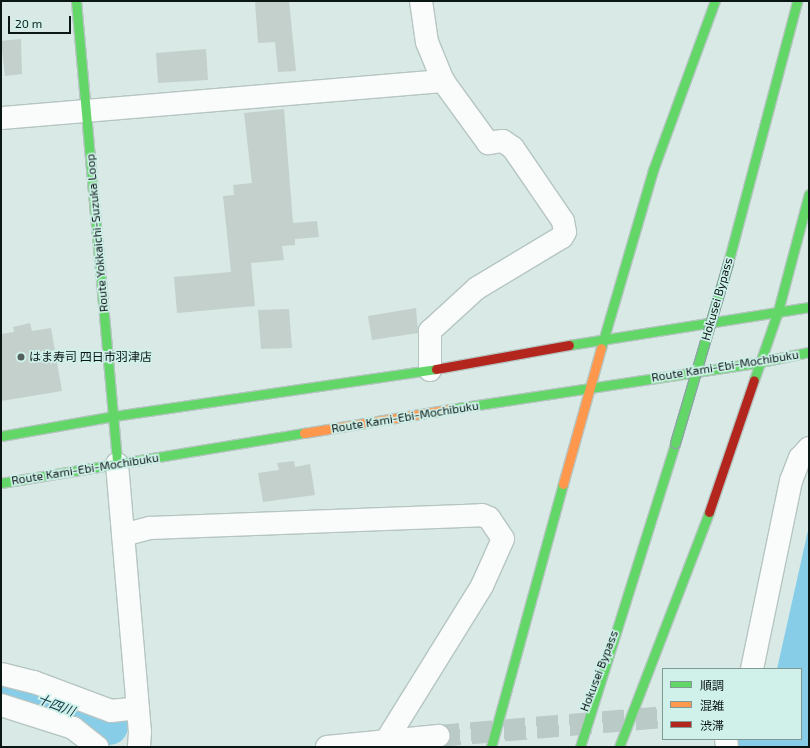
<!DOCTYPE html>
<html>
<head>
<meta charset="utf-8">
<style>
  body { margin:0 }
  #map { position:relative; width:810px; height:748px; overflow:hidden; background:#d8e9e6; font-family:"Exo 2","Noto Sans JP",sans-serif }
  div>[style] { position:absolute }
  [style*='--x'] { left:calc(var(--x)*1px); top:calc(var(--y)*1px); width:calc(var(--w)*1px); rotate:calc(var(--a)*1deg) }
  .water>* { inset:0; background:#87cde8 }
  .river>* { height:38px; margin:-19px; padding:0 19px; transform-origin:19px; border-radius:19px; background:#87cde8 }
  .building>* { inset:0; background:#c3d0cb }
  .street-tunnel>* { height:22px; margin-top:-11px; transform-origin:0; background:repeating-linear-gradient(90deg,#b9cac7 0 22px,transparent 0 33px) }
  .roads { filter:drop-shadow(1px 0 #b6c5c2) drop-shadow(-1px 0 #b6c5c2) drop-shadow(0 1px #b6c5c2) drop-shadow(0 -1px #b6c5c2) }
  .street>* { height:22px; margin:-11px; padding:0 11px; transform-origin:11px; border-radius:11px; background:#f9fcfb }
  .fast>* { height:9px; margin:-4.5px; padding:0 4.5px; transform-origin:4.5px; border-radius:4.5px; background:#63d668 }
  .slow>* { height:9px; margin:-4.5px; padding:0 4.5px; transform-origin:4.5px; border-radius:4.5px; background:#ff974d }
  .jam>* { height:9px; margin:-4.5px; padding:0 4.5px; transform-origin:4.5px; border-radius:4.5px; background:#b3261e }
  .bridges { filter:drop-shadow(1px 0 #8da4a4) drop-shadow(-1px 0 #8da4a4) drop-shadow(0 1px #8da4a4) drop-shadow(0 -1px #8da4a4) }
  .fast-bridge>* { height:9px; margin:-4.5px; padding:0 4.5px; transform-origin:4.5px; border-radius:4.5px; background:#63d668 }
  .dots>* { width:11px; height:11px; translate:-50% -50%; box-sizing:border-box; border:2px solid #d0f1ea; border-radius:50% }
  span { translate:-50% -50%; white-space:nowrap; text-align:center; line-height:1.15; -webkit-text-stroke:3.5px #d0f1ea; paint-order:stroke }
  .street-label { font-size:12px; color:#0b1715 }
  .poi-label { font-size:12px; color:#0b1715 }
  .left { translate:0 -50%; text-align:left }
  .water-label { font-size:13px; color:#113b4c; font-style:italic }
  .frame { position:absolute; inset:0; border:2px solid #0b1715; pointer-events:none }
  .legend { position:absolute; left:662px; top:668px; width:140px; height:72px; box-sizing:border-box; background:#d0f1ea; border:1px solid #819a95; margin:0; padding:5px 7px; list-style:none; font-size:12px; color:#0b1715 }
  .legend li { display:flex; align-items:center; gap:8px; height:20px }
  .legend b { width:20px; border:1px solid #819a95 }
  .scale { position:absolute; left:8px; top:16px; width:63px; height:18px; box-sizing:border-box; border:2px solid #0b1715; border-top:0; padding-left:5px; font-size:12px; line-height:14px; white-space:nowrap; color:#0b1715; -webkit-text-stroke:3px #d0f1ea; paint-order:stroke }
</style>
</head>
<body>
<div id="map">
  <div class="water">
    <i style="clip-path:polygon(809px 526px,809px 747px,736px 747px,735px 739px,801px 739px,801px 669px,777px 669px)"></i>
  </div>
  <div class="river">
    <i style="--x:1;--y:687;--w:49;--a:16.6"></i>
    <i style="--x:48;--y:701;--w:66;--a:22.3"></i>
  </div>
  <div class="building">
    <i style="clip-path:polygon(255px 1px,289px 1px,296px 71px,278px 72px,275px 42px,258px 43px)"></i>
    <i style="clip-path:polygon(21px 39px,22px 74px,5px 76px,1px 41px)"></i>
    <i style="clip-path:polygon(206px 49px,208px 80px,158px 83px,156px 53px)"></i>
    <i style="clip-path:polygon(284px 109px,293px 223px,317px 221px,319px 237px,295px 239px,295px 245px,282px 246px,284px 260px,251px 263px,255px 306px,177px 313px,174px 277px,231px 272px,223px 196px,234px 195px,233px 185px,252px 183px,244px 113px)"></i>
    <i style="clip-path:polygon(416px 308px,418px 333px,372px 340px,368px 316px)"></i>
    <i style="clip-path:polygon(289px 309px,292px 348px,261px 349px,258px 310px)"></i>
    <i style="clip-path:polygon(30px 323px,32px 331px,51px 328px,62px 391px,1px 401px,1px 334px,14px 332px,13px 327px)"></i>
    <i style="clip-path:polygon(294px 461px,295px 467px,310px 464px,315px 495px,263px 502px,258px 473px,279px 470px,277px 463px)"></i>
  </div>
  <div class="street-tunnel">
    <i style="--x:438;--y:736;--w:226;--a:-4.8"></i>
  </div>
  <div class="roads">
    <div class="street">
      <i style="--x:421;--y:1;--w:41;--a:81.7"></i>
      <i style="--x:427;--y:42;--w:42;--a:67.7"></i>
      <i style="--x:443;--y:81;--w:77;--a:54"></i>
      <i style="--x:488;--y:143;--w:15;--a:-8"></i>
      <i style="--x:503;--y:141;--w:12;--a:35"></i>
      <i style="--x:513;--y:148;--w:88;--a:55.6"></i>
      <i style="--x:563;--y:221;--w:11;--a:80"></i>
      <i style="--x:565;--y:232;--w:6;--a:121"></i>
      <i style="--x:562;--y:237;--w:99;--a:149"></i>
      <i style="--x:477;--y:288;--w:64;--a:137.5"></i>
      <i style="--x:430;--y:331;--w:39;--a:90"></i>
      <i style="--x:1;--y:118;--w:444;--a:-4.8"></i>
      <i style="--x:117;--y:464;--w:269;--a:85.1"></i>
      <i style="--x:140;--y:732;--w:15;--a:94"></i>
      <i style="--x:123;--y:535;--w:28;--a:-15"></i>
      <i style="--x:150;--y:528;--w:332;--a:-2.2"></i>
      <i style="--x:482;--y:515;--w:8;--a:23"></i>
      <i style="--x:489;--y:518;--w:25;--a:56"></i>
      <i style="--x:503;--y:539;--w:51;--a:114.1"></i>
      <i style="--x:482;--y:586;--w:190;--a:121.8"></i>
      <i style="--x:752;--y:669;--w:192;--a:-78.3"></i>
      <i style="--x:791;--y:481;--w:25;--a:-69"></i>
      <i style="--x:800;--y:458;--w:13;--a:-48"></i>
      <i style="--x:1;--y:674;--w:34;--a:14"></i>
      <i style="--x:34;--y:682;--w:82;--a:20.6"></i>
      <i style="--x:111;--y:711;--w:27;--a:-6"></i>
      <i style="--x:1;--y:705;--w:76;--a:17.7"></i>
      <i style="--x:73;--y:728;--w:31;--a:38"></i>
      <i style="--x:726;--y:739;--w:8;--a:83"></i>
      <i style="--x:327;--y:747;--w:112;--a:-5.7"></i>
    </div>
    <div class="fast">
      <i style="--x:76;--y:1;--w:465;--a:84.9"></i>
      <i style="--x:728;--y:263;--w:271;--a:-75.2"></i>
      <i style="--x:569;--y:345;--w:243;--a:-9"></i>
      <i style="--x:601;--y:348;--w:185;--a:-73.7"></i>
      <i style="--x:653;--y:170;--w:180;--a:-69.9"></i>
      <i style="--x:754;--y:380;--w:73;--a:-70.8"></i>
      <i style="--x:778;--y:311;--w:121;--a:-75.2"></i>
      <i style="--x:451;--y:409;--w:313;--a:-8.6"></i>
      <i style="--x:760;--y:362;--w:50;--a:-11.5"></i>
      <i style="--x:1;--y:436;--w:115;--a:-10"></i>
      <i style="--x:114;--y:416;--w:325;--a:-8.3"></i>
      <i style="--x:1;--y:483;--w:307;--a:-9.4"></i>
      <i style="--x:491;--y:747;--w:273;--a:-74.7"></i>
      <i style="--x:580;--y:747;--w:318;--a:-72.6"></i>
      <i style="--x:619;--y:747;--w:252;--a:-69"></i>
    </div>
    <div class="slow">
      <i style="--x:304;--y:433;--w:149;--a:-9.3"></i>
      <i style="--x:563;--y:484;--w:141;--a:-74.4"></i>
    </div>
    <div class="jam">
      <i style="--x:436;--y:369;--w:135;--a:-10.2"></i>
      <i style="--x:709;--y:512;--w:139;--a:-71.2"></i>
    </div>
  </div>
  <div class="bridges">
    <div class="fast-bridge">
      <i style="--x:675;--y:443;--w:188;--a:-73.6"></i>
    </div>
  </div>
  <div class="dots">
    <i style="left:21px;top:357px;background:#53605e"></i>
  </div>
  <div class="street-label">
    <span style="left:97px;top:233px;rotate:-95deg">Route Yokkaichi-Suzuka Loop</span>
    <span style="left:717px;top:299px;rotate:-74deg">Hokusei Bypass</span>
    <span style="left:725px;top:366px;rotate:-9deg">Route Kami-Ebi-Mochibuku</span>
    <span style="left:405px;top:417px;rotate:-9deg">Route Kami-Ebi-Mochibuku</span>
    <span style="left:85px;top:469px;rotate:-9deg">Route Kami-Ebi-Mochibuku</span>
    <span style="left:599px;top:671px;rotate:-69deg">Hokusei Bypass</span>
  </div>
  <div class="poi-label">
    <span class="left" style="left:29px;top:357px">はま寿司 四日市羽津店</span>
  </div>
  <div class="water-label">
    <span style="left:56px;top:705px;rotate:21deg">十四川</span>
  </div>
  <div class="frame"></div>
  <ul class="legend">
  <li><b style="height:5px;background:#63d668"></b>順調</li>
  <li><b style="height:5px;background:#ff974d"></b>混雑</li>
  <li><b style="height:5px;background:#b3261e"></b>渋滞</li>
  </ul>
  <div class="scale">20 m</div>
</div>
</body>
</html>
